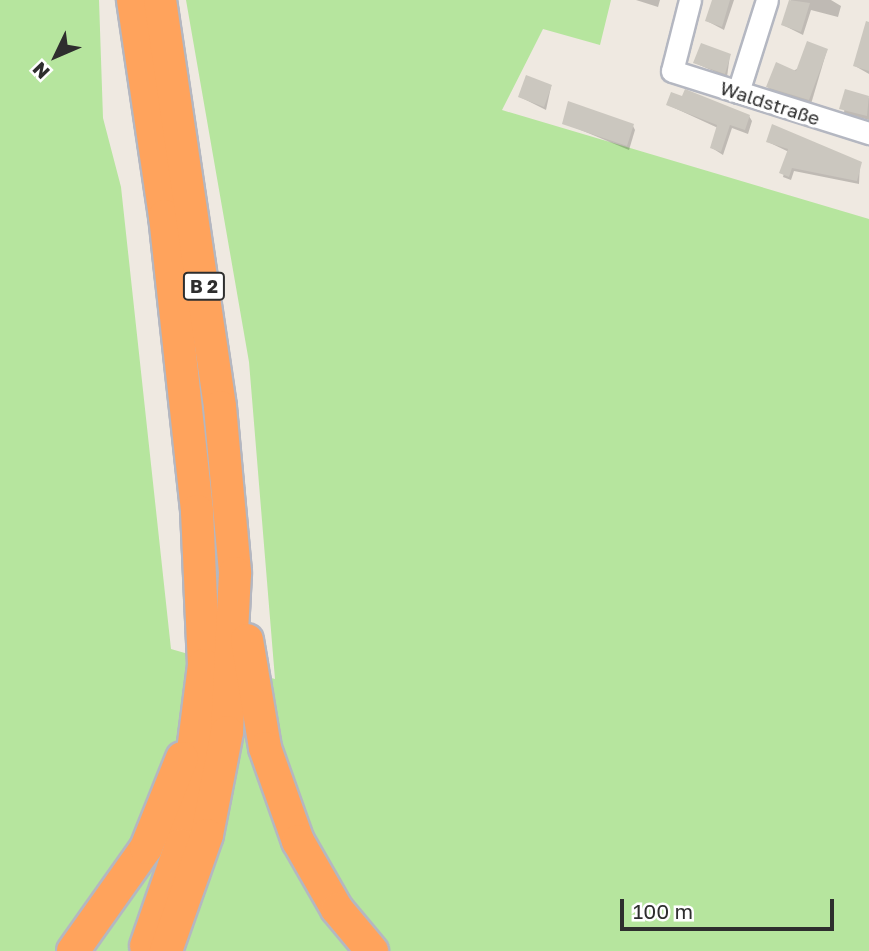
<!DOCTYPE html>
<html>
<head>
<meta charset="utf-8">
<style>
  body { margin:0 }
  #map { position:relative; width:869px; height:951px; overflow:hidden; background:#efe9e1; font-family:"Golos Text",sans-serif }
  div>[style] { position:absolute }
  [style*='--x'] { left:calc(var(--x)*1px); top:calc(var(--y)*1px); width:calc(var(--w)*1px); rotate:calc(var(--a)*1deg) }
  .green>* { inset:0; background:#b6e59e }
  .shadow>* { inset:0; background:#0003 }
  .building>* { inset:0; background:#cbc7bf }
  .roads { filter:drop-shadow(2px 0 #b4b7c1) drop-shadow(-2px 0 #b4b7c1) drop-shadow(0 2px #b4b7c1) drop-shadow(0 -2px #b4b7c1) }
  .minor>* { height:21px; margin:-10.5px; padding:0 10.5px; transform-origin:10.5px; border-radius:10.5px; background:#fff }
  .highway>* { height:32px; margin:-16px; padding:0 16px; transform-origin:16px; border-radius:16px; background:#ffa35c }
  span { translate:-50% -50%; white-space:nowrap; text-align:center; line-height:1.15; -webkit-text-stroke:6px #fff; paint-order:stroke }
  .shield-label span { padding:2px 5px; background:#fff; border:2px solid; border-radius:5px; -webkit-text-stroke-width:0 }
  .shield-label { font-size:18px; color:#2e2e2e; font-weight:700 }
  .street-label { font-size:19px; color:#2e2e2e }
  .north { position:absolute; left:21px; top:21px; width:70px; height:70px; -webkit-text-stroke:5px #fff; paint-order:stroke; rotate:226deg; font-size:19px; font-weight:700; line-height:28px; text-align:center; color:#2e2e2e }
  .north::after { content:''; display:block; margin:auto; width:24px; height:32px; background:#2e2e2e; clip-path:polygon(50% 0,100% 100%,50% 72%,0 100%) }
  .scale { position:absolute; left:620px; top:899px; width:214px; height:32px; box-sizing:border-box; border:4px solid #2e2e2e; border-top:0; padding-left:9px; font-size:21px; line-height:24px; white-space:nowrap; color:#2e2e2e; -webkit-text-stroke:5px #fff; paint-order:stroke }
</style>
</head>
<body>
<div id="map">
  <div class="green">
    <i style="clip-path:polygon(0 0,99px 0,103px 118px,121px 187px,171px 649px,275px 679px,249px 362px,186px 0,611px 0,600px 45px,543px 29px,502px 110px,869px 219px,869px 951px,0 951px)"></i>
  </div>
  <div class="shadow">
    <i style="clip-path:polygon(636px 0,660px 0,658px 7px)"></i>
    <i style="clip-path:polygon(713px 0,734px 0,724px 30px,707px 21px)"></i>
    <i style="clip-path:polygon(791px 0,831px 0,841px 6px,838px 17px,811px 10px,803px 35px,783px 25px)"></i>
    <i style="clip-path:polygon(869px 45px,869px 74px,855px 66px)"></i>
    <i style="clip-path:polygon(827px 50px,811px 104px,771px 91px,768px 87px)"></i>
    <i style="clip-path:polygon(730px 55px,727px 77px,695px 63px)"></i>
    <i style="clip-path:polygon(551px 87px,546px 110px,520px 97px)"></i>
    <i style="clip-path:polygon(846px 91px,869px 98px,869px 120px,844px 113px)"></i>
    <i style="clip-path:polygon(668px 105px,749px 116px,752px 121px,748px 134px,732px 128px,723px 155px,712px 148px,718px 128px)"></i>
    <i style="clip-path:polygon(564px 123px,633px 126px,635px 130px,629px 150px)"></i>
    <i style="clip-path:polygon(768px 142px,860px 164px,859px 184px,794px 171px,791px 180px,783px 177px,789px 152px)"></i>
  </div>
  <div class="building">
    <i style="clip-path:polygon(712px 0,730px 0,722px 27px,705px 21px)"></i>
    <i style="clip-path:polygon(789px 0,810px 3px,801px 32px,781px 25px)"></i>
    <i style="clip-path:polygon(866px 21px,869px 22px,869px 71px,853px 66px)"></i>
    <i style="clip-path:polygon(807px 41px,828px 49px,809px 100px,766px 87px,776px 62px,796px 71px)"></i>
    <i style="clip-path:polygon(701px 43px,731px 54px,725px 74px,693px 63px)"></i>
    <i style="clip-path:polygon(526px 75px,552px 85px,544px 107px,518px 97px)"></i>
    <i style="clip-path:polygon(685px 89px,750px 115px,745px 130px,730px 125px,721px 152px,710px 148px,717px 125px,666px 105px,671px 92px,682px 96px)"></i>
    <i style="clip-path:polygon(845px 89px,869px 96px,867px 116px,839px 109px)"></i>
    <i style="clip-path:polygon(568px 101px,634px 124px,627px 146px,562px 124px)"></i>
    <i style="clip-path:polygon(772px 124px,862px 162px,857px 181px,792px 168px,789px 177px,779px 173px,788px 149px,766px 142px)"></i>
  </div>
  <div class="roads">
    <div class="minor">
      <i style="--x:690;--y:0;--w:73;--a:104.2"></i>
      <i style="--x:672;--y:71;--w:207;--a:17.5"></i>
      <i style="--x:738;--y:92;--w:96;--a:-72.5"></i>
    </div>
    <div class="highway">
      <i style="--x:133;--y:0;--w:218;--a:81.6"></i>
      <i style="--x:165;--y:216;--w:297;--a:83.8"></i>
      <i style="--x:197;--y:511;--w:154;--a:87.4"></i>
      <i style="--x:204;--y:665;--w:181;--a:97.3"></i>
      <i style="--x:181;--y:845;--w:107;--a:109.1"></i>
      <i style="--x:160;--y:0;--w:411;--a:81.6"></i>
      <i style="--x:220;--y:407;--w:167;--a:84.8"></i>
      <i style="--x:235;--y:573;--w:159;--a:92.9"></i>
      <i style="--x:227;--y:732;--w:105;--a:101"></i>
      <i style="--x:207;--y:835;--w:123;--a:109.5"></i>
      <i style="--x:247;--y:640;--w:109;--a:80.5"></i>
      <i style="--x:265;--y:748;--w:99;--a:70.5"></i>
      <i style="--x:298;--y:841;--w:78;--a:60.2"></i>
      <i style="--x:337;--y:909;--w:55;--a:50.2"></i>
      <i style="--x:73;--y:951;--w:126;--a:-54.7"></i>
      <i style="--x:146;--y:848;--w:97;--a:-68.2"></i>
    </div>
  </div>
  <div class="shield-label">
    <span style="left:204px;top:286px">B 2</span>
  </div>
  <div class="street-label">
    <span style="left:770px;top:103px;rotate:18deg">Waldstraße</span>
  </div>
  <div class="north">N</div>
  <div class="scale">100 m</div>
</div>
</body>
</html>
